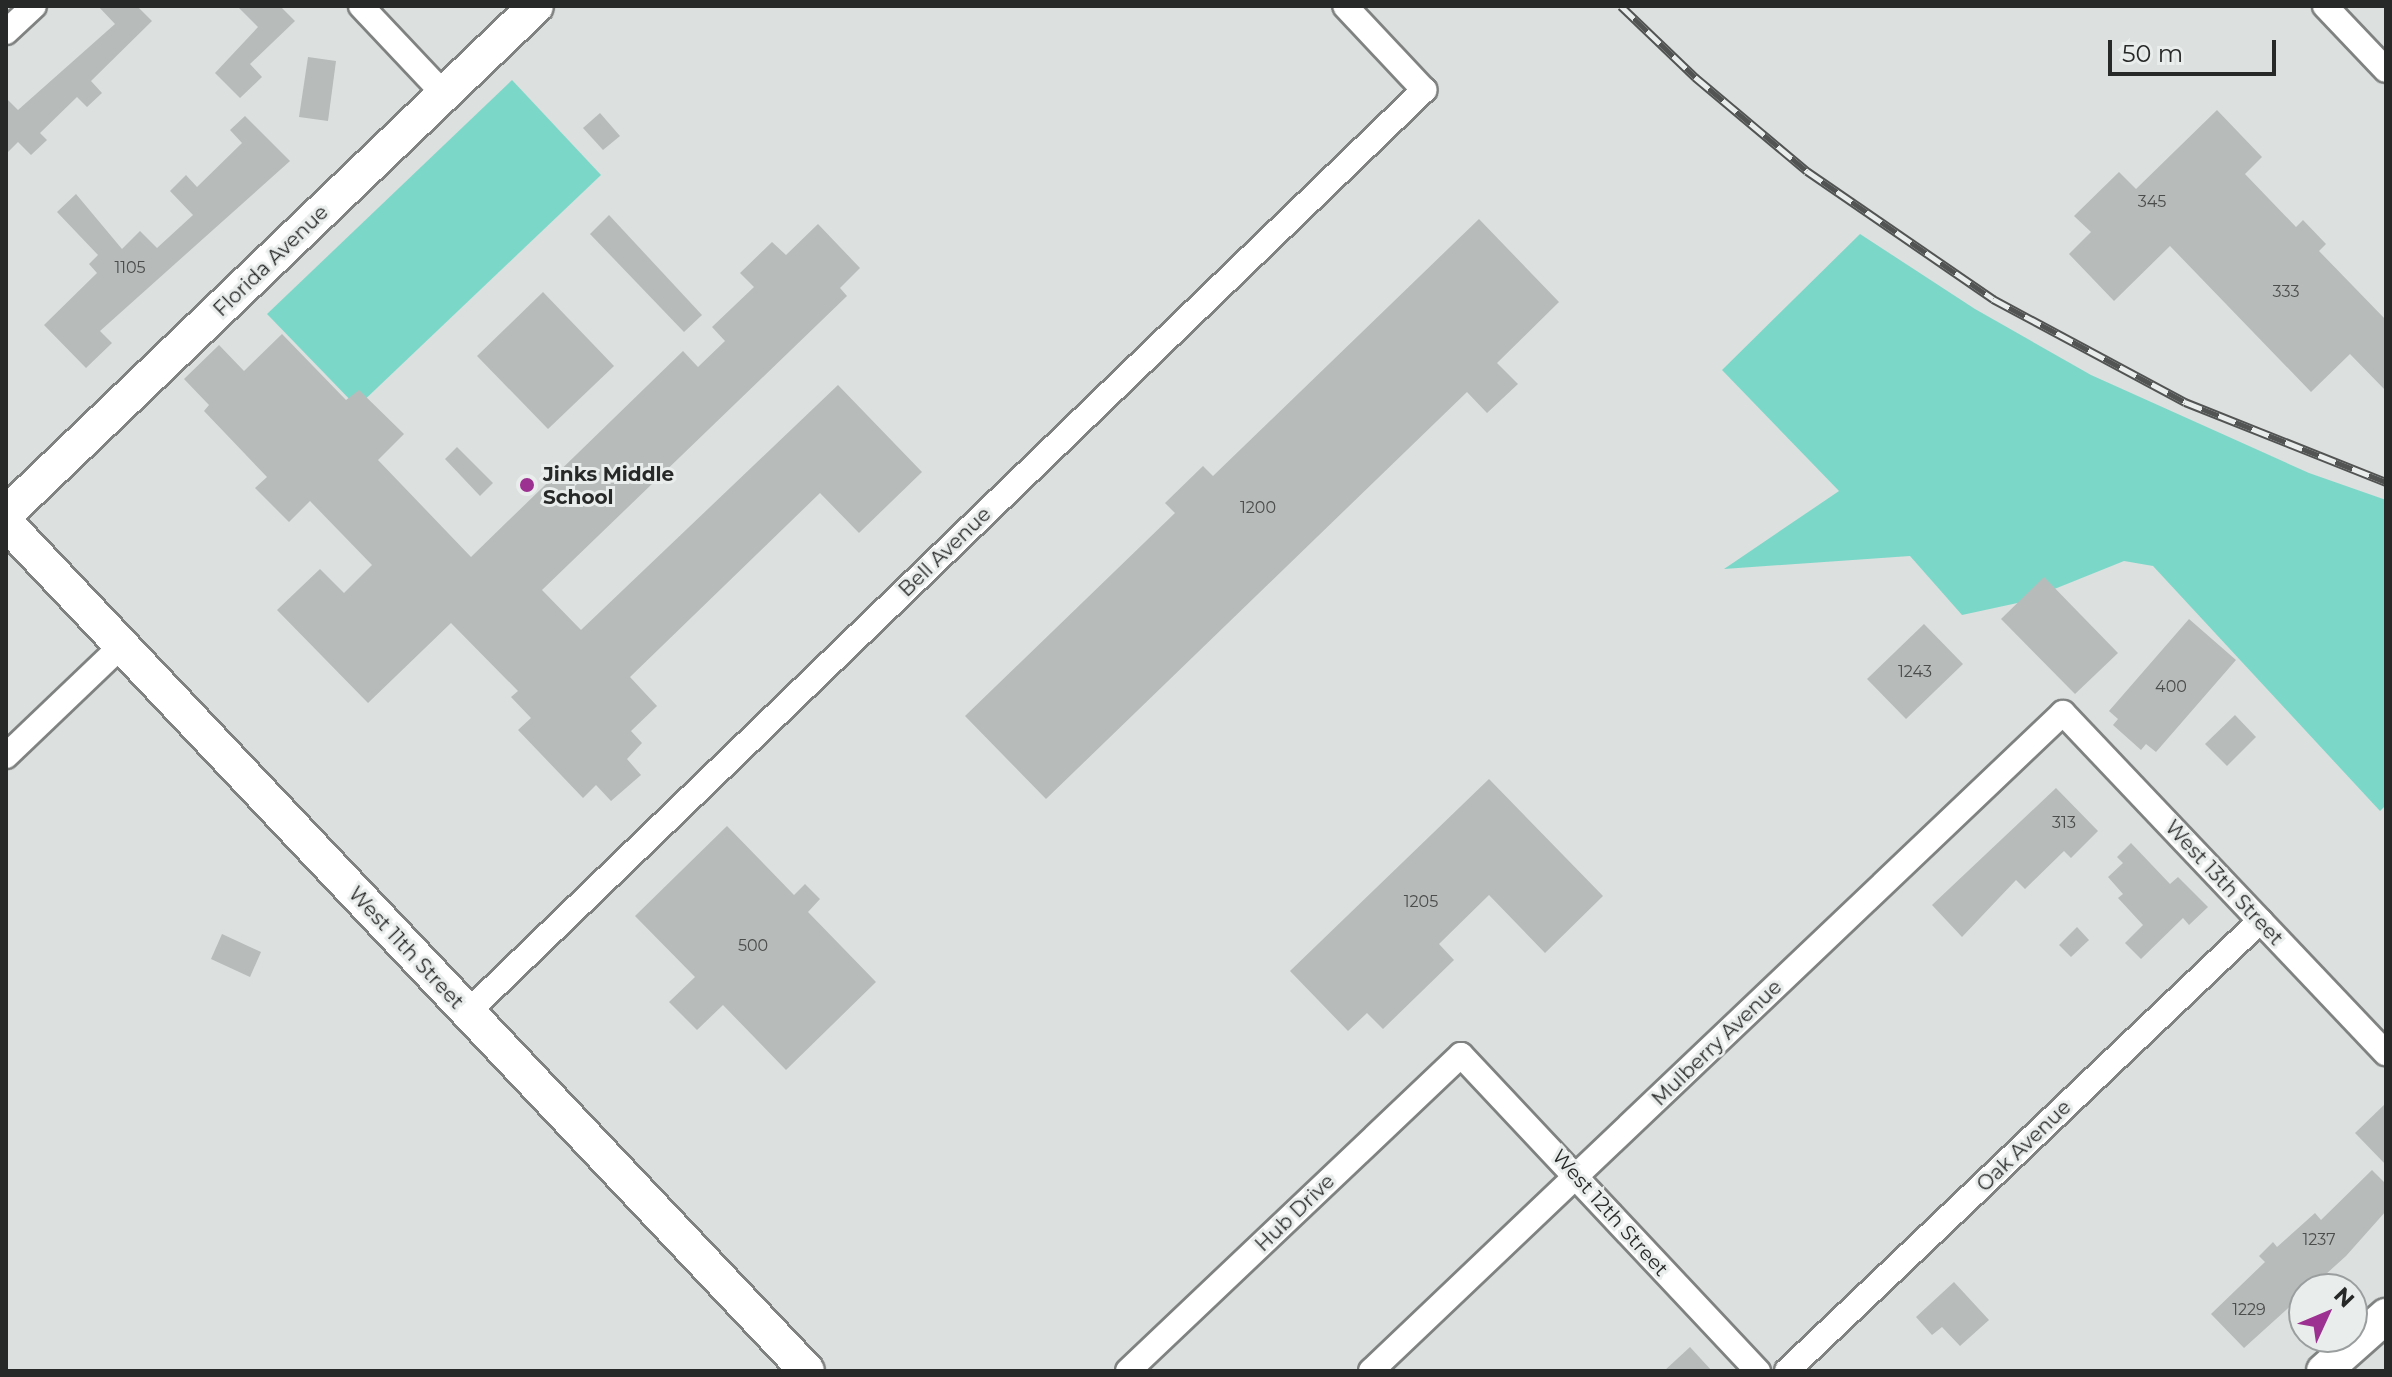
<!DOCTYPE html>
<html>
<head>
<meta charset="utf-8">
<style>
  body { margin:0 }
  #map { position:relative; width:2392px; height:1377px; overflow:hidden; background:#dce0df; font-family:Montserrat,sans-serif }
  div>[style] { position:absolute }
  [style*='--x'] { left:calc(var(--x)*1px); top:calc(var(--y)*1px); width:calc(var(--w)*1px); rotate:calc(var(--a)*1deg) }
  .green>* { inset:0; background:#7bd8c9 }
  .building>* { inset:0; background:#b7bbba }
  .roads { filter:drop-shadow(2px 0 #7f8281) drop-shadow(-2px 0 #7f8281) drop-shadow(0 2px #7f8281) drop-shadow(0 -2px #7f8281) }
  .street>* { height:24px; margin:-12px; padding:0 12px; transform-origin:12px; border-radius:12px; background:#fff }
  .secondary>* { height:34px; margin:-17px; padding:0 17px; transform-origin:17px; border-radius:17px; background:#fff }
  .rail>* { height:9px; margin-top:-4.5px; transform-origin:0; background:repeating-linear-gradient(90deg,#e9edec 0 18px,#525454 0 36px); box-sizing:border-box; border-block:2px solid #525454 }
  .dots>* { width:22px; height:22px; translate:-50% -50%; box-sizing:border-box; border:4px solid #e9edec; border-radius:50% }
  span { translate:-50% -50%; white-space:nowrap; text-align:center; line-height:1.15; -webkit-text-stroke:6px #e9edec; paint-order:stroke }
  .number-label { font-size:16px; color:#4b4d4c }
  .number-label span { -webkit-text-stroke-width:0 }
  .street-label { font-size:20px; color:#272828 }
  .poi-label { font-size:20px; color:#272828; font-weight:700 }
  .left { translate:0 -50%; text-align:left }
  .frame { position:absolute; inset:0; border:8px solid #272828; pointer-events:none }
  .north { position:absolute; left:2288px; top:1273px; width:80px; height:80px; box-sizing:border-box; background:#e9edec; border:2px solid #9b9e9e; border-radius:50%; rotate:46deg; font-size:22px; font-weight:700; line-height:32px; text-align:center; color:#272828 }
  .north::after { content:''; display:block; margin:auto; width:28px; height:36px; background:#9d3191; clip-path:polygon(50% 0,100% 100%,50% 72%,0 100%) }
  .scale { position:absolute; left:2108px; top:40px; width:168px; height:36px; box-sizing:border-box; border:4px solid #272828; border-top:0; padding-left:10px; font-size:24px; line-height:28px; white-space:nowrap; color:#272828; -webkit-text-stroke:6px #e9edec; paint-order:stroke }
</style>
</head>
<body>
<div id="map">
  <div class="green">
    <i style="clip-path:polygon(512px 80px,601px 175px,357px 407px,267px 314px)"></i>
    <i style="clip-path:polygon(1860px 234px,1975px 309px,2091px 375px,2309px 473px,2386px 500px,2386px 805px,2380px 811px,2153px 566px,2124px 561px,2022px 602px,1962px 615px,1910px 556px,1724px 569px,1839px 491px,1722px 370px)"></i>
  </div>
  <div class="building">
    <i style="clip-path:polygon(98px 6px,137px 6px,152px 21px,91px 81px,102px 93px,87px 107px,77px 97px,40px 133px,47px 140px,31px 155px,18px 142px,6px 154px,6px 98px,18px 110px,115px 24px)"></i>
    <i style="clip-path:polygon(237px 6px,280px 6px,295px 21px,250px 64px,262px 77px,240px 98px,215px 73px,258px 27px)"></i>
    <i style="clip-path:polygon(308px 57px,336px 61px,328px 121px,299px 117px)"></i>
    <i style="clip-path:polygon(2217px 110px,2262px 157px,2245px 174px,2296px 227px,2303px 220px,2326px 244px,2319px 251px,2386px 320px,2386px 391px,2350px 354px,2311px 392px,2170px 246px,2114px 301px,2069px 254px,2091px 232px,2074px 216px,2119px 172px,2136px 189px)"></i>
    <i style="clip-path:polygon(600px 113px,620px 136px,603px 150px,583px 128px)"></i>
    <i style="clip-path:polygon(245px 116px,290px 161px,100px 331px,112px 343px,86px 368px,44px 325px,97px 273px,89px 264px,98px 255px,57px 212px,76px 194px,122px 249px,140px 231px,157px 248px,193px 215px,170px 191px,186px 175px,197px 187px,242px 143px,230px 130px)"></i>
    <i style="clip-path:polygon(609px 215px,702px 315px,684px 332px,590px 234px)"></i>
    <i style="clip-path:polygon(1479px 219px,1559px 302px,1497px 363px,1518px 384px,1487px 413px,1467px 392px,1046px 799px,965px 716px,1175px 513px,1165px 503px,1203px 466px,1213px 476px)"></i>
    <i style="clip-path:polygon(818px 224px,860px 268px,840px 288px,847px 296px,542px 590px,581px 630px,838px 385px,922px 472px,859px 533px,820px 493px,630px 677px,657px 706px,631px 731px,642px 743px,627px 759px,641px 775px,611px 801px,596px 785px,583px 798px,518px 730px,531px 718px,511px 697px,518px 691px,451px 623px,368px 703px,277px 610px,320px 569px,344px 593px,372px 565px,310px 501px,289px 522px,255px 488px,267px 477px,204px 411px,209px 405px,184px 379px,219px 345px,244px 371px,282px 334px,346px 400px,359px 390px,404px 434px,378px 460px,471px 557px,683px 351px,698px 367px,725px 341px,712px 327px,754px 287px,740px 273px,772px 242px,786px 255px)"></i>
    <i style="clip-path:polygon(543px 292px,614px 366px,548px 429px,477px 356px)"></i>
    <i style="clip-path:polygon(457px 447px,493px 483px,480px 496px,445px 459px)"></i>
    <i style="clip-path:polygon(2044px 577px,2118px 653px,2075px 694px,2001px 619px)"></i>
    <i style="clip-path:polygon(2189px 619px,2236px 660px,2156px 752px,2146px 744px,2141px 750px,2113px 725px,2118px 719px,2109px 711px)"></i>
    <i style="clip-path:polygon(1924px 624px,1963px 664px,1906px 719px,1867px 679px)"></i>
    <i style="clip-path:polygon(2235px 715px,2256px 737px,2227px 766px,2205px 744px)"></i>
    <i style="clip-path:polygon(1489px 779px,1603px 896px,1545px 953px,1489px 895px,1439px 944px,1454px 960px,1383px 1029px,1367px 1013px,1348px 1031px,1290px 971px)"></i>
    <i style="clip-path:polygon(2056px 788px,2098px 831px,2071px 858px,2064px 851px,2025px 889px,2016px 880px,1962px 937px,1932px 905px)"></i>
    <i style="clip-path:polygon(727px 826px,794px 895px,805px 884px,820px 899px,808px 912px,876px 982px,786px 1070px,723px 1005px,697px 1030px,669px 1002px,695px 977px,635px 916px)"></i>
    <i style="clip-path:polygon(2131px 843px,2170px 884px,2178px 877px,2208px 907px,2189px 925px,2183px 918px,2141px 959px,2125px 943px,2143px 925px,2118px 898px,2123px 894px,2108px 877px,2123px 863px,2117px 857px)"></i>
    <i style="clip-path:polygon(2077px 927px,2089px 940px,2071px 957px,2059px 945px)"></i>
    <i style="clip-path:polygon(222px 934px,261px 952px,250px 977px,211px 959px)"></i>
    <i style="clip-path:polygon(2386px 1103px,2386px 1165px,2355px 1133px)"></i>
    <i style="clip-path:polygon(2372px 1170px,2386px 1184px,2386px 1211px,2346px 1256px,2244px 1348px,2211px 1314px,2265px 1262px,2259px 1256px,2273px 1242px,2277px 1247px,2315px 1213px,2321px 1220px)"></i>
    <i style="clip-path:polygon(1954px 1282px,1989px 1320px,1960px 1346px,1942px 1327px,1932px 1335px,1916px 1317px)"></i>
    <i style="clip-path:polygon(1690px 1347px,1712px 1371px,1664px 1371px)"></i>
  </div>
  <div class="roads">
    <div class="street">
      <i style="--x:361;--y:6;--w:121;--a:46.7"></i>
      <i style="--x:2325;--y:6;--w:88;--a:46.4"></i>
      <i style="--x:6;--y:32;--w:38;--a:-43"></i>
      <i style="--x:6;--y:756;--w:159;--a:-43.7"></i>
      <i style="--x:467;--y:1013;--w:1330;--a:-43.96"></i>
      <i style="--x:1424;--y:90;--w:115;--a:-133.2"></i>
      <i style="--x:1128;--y:1371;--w:459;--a:-43.5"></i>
      <i style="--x:1461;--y:1055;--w:434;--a:46.8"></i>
      <i style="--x:1371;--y:1371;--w:955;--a:-43.56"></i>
      <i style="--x:2063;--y:713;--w:469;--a:46.5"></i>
      <i style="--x:1787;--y:1371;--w:653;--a:-43.57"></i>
    </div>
    <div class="secondary">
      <i style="--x:6;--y:514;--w:734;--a:-43.79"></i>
      <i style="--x:6;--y:523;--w:1166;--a:46.63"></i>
      <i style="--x:2324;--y:1371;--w:83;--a:-41.6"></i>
    </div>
  </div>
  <div class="rail">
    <i style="--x:1621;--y:6;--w:103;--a:43.8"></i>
    <i style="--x:1695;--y:77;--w:146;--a:40"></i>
    <i style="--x:1807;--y:171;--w:226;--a:34.5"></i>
    <i style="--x:1993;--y:299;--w:218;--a:28.2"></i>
    <i style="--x:2185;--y:402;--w:216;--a:21.7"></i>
  </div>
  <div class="dots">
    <i style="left:527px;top:485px;background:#9d3191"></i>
  </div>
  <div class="number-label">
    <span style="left:2152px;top:202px">345</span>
    <span style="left:130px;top:268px">1105</span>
    <span style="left:2286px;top:292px">333</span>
    <span style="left:1258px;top:508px">1200</span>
    <span style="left:1915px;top:672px">1243</span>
    <span style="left:2171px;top:687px">400</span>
    <span style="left:2064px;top:823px">313</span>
    <span style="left:1421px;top:902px">1205</span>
    <span style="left:753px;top:946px">500</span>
    <span style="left:2319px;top:1240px">1237</span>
    <span style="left:2249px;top:1310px">1229</span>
  </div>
  <div class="street-label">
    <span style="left:271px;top:261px;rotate:-44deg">Florida Avenue</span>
    <span style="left:945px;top:552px;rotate:-44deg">Bell Avenue</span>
    <span style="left:2224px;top:883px;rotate:47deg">West 13th Street</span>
    <span style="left:406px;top:948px;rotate:47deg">West 11th Street</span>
    <span style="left:1717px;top:1043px;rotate:-44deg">Mulberry Avenue</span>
    <span style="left:2024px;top:1146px;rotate:-44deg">Oak Avenue</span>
    <span style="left:1295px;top:1213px;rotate:-44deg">Hub Drive</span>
    <span style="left:1610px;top:1213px;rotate:48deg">West 12th Street</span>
  </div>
  <div class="poi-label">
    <span class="left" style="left:543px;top:486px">Jinks Middle<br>School</span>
  </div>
  <div class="frame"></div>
  <div class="north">N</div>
  <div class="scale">50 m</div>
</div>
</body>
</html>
